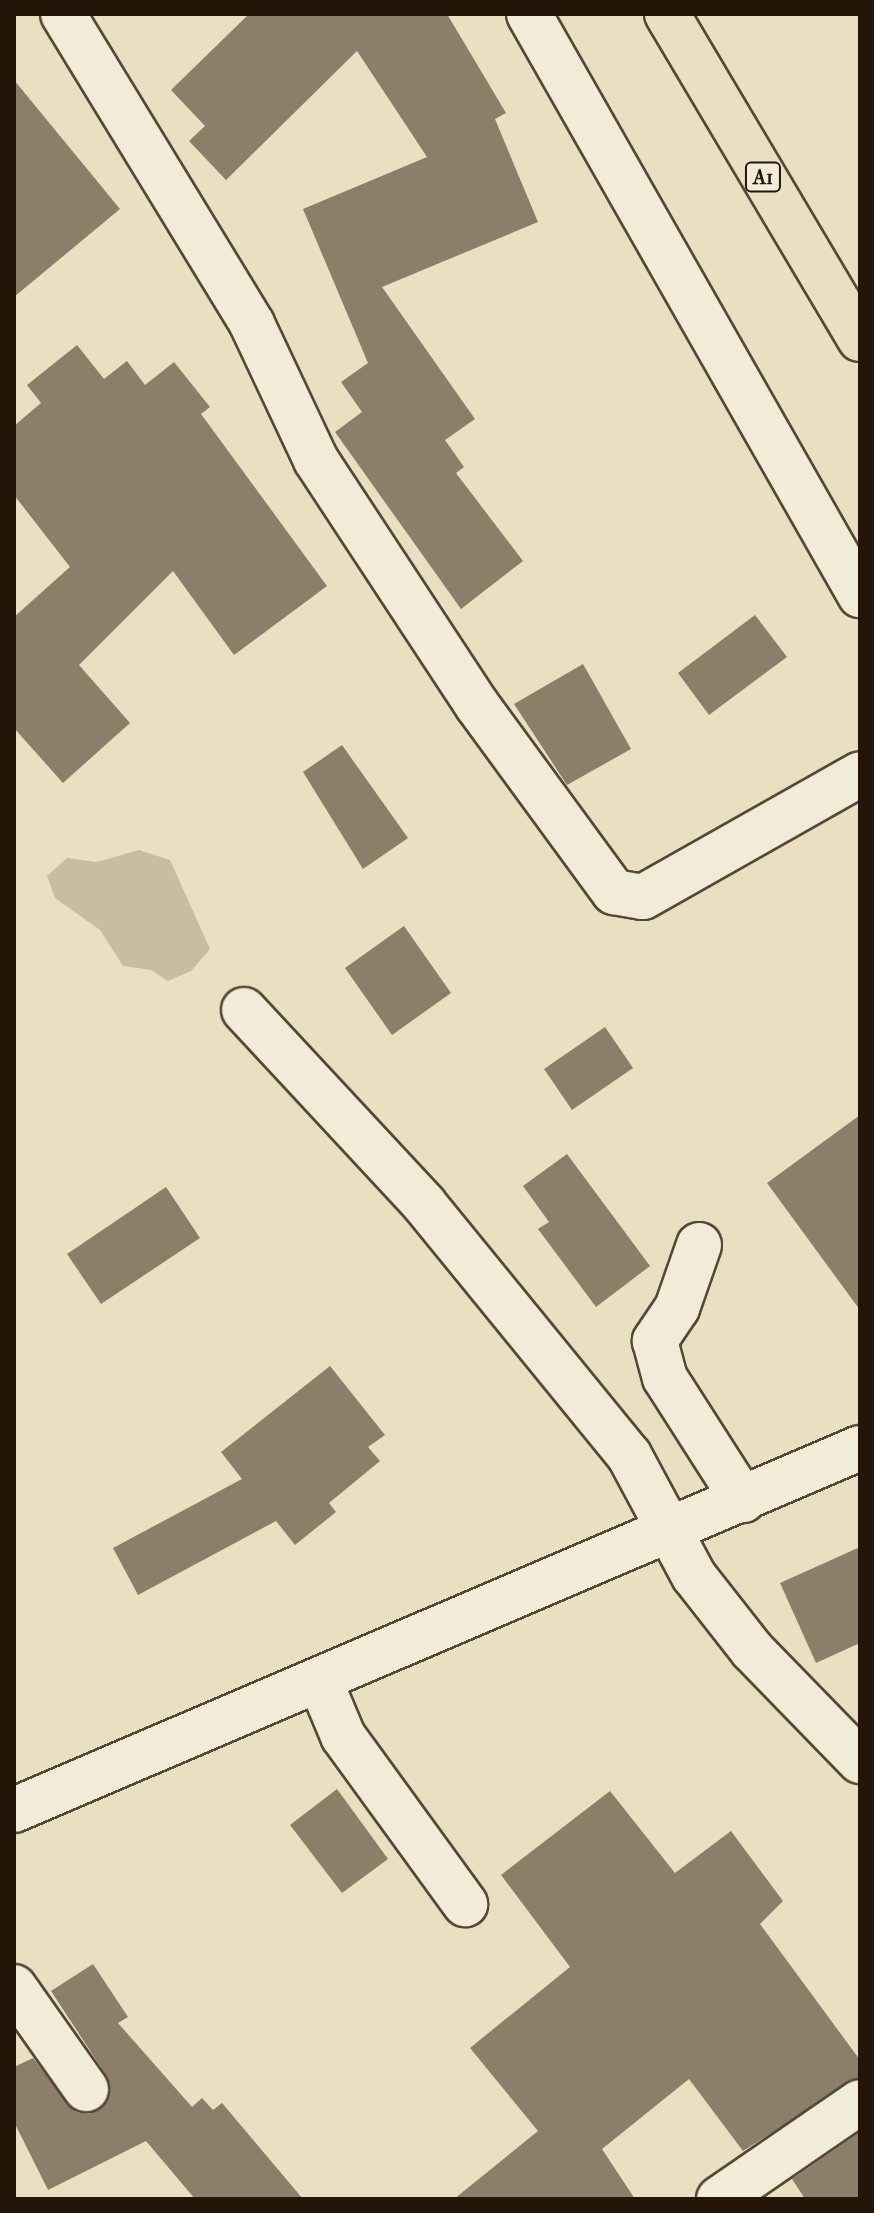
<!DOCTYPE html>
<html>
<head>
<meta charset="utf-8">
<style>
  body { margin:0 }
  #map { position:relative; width:874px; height:2213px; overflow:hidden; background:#e9e0c2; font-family:"IM FELL French Canon",serif }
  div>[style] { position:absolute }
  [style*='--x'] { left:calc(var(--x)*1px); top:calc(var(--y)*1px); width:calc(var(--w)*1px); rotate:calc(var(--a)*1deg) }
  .green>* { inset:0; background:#c8bda2 }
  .building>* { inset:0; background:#8b7f69 }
  .roads { filter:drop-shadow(2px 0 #564836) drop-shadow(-2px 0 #564836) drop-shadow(0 2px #564836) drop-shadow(0 -2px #564836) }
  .minor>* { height:44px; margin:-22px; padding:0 22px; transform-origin:22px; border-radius:22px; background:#f1ebd7 }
  .major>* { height:44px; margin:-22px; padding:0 22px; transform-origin:22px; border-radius:22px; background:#e9e0c2 }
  span { translate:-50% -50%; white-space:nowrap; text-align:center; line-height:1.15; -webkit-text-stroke:6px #f1ebd7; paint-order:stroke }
  .shield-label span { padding:2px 6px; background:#f1ebd7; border:2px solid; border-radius:6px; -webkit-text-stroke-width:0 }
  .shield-label { font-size:20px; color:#251508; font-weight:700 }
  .frame { position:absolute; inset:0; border:16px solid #251508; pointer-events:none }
</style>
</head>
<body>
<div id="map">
  <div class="green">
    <i style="clip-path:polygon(139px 850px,170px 860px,210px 949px,191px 971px,168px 981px,151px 970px,123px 966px,100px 930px,55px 898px,47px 876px,67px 858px,97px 862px)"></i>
  </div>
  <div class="building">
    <i style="clip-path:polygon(249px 14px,447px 14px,506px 113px,495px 119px,538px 222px,382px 287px,475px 419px,445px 440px,464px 467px,456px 473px,523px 561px,461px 609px,335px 432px,362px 412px,341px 382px,368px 363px,303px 209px,427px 157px,357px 51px,226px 180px,189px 141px,205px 126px,171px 90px)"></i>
    <i style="clip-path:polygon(14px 80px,120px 209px,14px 297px)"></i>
    <i style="clip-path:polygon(77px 345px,104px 379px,127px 361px,145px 385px,174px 362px,210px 407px,201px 414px,327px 586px,234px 655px,173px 571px,79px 665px,130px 723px,63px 783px,14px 728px,14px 617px,70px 567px,14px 495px,14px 426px,41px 403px,27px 385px)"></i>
    <i style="clip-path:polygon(755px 615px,787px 657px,709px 715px,678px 673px)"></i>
    <i style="clip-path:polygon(583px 664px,631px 749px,567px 785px,514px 704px)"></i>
    <i style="clip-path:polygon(342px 745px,408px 838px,363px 869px,303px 772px)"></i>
    <i style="clip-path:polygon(404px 926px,451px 993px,392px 1035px,345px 968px)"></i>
    <i style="clip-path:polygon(605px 1027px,633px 1068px,572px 1110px,544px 1069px)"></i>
    <i style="clip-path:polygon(860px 1115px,860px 1310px,767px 1183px)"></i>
    <i style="clip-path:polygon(567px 1154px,650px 1266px,596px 1307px,538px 1229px,549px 1222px,523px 1186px)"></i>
    <i style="clip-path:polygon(166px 1187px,200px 1238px,101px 1304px,67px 1254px)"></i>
    <i style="clip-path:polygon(330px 1366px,385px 1435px,368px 1447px,380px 1461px,329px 1503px,336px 1512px,295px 1545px,276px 1521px,138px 1595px,113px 1548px,242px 1479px,221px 1452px)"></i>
    <i style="clip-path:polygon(860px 1547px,860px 1643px,816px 1663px,780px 1583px)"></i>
    <i style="clip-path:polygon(337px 1789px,388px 1859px,342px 1893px,290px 1825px)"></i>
    <i style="clip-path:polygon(610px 1791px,675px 1873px,731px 1831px,783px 1901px,760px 1924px,860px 2060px,860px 2077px,743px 2151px,689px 2079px,602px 2149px,635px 2199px,454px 2199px,538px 2131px,470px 2048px,570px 1967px,501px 1875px)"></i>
    <i style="clip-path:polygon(93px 1964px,128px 2017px,118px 2023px,192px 2107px,202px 2098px,213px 2110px,222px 2103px,303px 2199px,195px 2199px,146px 2141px,48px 2190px,14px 2122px,14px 2067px,33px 2058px,76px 2112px,89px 2114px,108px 2100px,106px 2075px,51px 1991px)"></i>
    <i style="clip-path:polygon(860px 2132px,860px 2199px,805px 2199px,792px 2179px)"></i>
  </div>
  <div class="roads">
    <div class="minor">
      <i style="--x:63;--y:14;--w:363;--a:58.6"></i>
      <i style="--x:252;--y:324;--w:150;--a:64.8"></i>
      <i style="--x:316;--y:460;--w:293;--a:56.7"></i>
      <i style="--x:477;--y:705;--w:232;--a:53.8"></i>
      <i style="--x:614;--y:892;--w:29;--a:10"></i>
      <i style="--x:643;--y:897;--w:249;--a:-29.5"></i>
      <i style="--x:529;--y:14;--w:669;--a:60.33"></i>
      <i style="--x:244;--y:1010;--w:265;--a:47.1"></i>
      <i style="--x:424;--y:1204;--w:324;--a:50.8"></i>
      <i style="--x:629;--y:1455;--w:137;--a:61.8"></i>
      <i style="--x:694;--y:1576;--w:94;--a:51.9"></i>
      <i style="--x:752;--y:1650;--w:155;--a:45.8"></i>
      <i style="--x:699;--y:1245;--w:67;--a:109.2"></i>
      <i style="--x:677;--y:1308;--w:40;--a:124"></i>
      <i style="--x:655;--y:1341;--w:38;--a:75"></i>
      <i style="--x:665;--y:1378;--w:145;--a:57.4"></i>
      <i style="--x:320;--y:1681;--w:60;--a:67.3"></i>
      <i style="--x:343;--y:1736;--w:208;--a:54"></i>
      <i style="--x:14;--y:1810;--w:920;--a:-23.17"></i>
      <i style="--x:14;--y:1987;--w:125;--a:54.8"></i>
      <i style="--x:719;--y:2199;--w:171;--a:-34.5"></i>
    </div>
    <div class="major">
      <i style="--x:667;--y:14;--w:378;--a:59.3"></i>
    </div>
  </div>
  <div class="shield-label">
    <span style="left:763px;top:177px">A1</span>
  </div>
  <div class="frame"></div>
</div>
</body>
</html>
